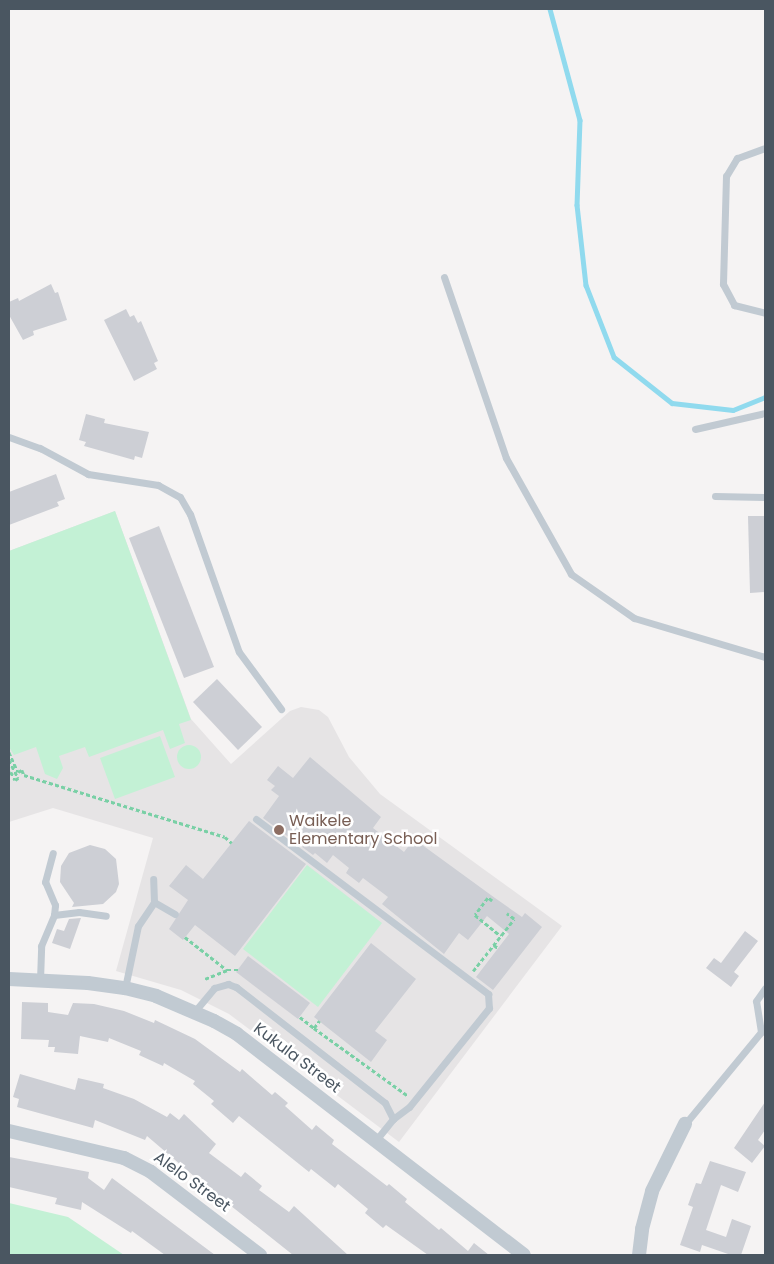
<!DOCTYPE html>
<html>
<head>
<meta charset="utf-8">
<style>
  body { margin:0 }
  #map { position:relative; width:774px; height:1264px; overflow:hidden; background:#f5f3f3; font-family:Poppins,sans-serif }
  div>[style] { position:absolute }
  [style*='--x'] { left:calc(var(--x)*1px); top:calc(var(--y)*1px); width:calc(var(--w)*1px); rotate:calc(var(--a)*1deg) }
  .education>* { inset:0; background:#e6e4e5 }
  .green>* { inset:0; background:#c3f1d5 }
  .round { border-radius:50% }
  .stream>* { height:4.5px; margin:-2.25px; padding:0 2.25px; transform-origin:2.25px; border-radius:2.25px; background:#90daee }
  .building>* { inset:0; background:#cdcfd5 }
  .path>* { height:2.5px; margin-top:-1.25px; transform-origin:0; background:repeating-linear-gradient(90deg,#7ad0a6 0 4px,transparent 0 6.5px) }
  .service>* { height:7px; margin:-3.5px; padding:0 3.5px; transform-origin:3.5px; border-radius:3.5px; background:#c1cad2 }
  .minor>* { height:14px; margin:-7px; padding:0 7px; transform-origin:7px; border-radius:7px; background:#c1cad2 }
  .dots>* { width:14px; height:14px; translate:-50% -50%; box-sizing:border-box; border:2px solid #fff; border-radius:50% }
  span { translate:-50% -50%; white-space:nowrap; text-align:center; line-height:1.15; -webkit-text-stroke:5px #fff; paint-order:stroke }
  .education-label { font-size:16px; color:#785e54 }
  .left { translate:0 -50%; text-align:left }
  .street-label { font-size:16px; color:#4a5661 }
  .frame { position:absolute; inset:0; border:10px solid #4a5661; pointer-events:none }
</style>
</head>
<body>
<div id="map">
  <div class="education">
    <i style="clip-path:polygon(115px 511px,191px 719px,231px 764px,290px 711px,301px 707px,319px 710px,328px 717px,349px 757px,380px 794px,562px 926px,399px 1142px,229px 1014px,181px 990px,116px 971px,153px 838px,53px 808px,9px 822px,9px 551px)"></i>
  </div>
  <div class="green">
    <i style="clip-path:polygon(115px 511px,191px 720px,179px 724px,185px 743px,170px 749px,163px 730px,89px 757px,85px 747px,59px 756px,63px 768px,57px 779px,45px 774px,36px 747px,14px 755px,9px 747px,9px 551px)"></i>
    <i style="clip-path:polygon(160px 736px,175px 777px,115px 799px,100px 758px)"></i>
    <i class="round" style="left:177px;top:745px;width:24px;height:24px"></i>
    <i style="clip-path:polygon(307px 865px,382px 923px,318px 1007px,243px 949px)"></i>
    <i style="clip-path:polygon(9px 1203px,68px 1217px,124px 1255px,9px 1255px)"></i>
  </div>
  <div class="stream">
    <i style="--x:550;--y:9;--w:115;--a:74.9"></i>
    <i style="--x:580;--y:120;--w:85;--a:92"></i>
    <i style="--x:577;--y:205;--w:81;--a:83.6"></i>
    <i style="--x:586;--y:285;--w:77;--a:68.7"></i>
    <i style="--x:614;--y:357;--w:74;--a:38.4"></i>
    <i style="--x:672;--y:403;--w:61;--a:6.5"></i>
    <i style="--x:733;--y:410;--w:35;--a:-22"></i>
  </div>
  <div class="building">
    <i style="clip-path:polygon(51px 284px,55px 293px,58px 292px,67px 320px,33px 331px,34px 335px,23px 340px,9px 315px,9px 302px,18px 298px,19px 301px)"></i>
    <i style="clip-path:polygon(126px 309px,130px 317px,134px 315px,138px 323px,141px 321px,158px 361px,154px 363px,157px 369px,134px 381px,104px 320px)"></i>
    <i style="clip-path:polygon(86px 414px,105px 419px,104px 423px,149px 432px,142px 458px,135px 456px,134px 460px,84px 446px,86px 442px,79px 440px)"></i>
    <i style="clip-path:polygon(56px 474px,65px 499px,57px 502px,59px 506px,9px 525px,9px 492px)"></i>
    <i style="clip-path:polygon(748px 516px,765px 516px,765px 592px,750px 593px)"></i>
    <i style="clip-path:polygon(159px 526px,214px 667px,184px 678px,129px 538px)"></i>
    <i style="clip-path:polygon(217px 679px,262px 727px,238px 750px,193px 702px)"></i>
    <i style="clip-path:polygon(310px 757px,381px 817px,373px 828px,404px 852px,414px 839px,495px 898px,522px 917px,525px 913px,542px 927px,493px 990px,476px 977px,509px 934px,487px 916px,468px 940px,459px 933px,444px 954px,382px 904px,388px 897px,363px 878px,359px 883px,346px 873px,349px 868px,333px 855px,327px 863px,315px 853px,313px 855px,263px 818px,279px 796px,271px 790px,275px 786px,267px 780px,278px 766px,293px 778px)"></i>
    <i style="clip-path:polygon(249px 821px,306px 864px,235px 956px,195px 925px,183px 940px,169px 929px,188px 900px,169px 886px,186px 865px,203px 879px)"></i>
    <i style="clip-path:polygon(90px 845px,105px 849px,116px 859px,119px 884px,116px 892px,103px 904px,72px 907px,74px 903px,60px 882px,61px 866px,69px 853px)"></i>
    <i style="clip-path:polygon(81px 918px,70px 949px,52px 943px,57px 929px,64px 931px,69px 919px)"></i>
    <i style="clip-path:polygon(745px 931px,758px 941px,734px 972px,739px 976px,731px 987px,706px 968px,714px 958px,721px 963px)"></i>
    <i style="clip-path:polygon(371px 943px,416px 979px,375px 1031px,387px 1040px,371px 1062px,314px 1017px)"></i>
    <i style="clip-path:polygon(248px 956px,310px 1003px,298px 1019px,236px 972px)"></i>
    <i style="clip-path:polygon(22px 1002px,48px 1003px,48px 1012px,68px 1015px,73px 1003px,94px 1004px,124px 1011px,154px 1023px,155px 1020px,195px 1039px,240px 1072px,242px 1069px,272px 1095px,275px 1092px,288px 1103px,285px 1106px,312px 1130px,316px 1125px,334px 1140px,332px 1144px,387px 1186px,389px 1184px,407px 1199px,405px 1202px,439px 1230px,441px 1228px,468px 1251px,474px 1243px,489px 1255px,428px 1255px,386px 1225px,383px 1228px,365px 1213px,368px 1209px,338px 1184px,335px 1188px,311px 1169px,309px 1172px,239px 1116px,233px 1123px,211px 1104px,214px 1101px,193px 1084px,195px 1081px,164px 1063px,163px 1066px,139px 1055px,141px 1051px,109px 1038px,108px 1042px,80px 1036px,78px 1054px,54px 1052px,55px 1047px,48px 1047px,49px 1040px,21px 1039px)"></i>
    <i style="clip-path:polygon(20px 1074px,75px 1090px,78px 1078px,104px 1084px,103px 1088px,134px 1099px,167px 1117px,170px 1113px,179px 1120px,184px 1114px,216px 1144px,209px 1153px,241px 1177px,245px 1172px,262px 1186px,259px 1190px,289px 1212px,294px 1206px,348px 1255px,293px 1255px,216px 1194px,214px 1197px,199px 1186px,202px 1183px,147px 1136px,145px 1140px,95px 1120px,93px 1128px,17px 1107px,19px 1099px,13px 1097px)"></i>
    <i style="clip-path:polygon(765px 1102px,765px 1130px,758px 1140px,765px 1146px,752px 1163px,734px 1148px)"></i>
    <i style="clip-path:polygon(9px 1157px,89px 1172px,88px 1178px,104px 1190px,112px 1178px,215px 1255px,165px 1255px,132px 1231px,131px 1233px,82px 1202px,81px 1210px,55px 1204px,57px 1198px,9px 1187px)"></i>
    <i style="clip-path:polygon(710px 1161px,746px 1172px,738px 1192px,721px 1185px,706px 1230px,726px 1237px,732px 1219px,751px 1226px,741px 1255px,731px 1255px,702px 1245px,700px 1252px,680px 1245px,693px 1207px,688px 1205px,696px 1183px,701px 1184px)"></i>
  </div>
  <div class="path">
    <i style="--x:9;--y:752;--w:22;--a:66"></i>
    <i style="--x:18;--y:772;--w:4;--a:-27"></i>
    <i style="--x:22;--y:770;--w:5;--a:68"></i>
    <i style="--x:24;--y:775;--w:210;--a:17.1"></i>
    <i style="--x:225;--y:837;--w:9;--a:41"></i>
    <i style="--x:9;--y:760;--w:20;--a:63"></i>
    <i style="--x:9;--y:773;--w:2;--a:-27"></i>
    <i style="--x:11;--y:772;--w:9;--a:63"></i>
    <i style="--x:15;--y:780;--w:4;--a:-34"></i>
    <i style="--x:492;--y:901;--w:5;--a:-143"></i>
    <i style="--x:488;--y:898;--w:21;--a:127"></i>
    <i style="--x:475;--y:915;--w:33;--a:39"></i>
    <i style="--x:185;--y:937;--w:53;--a:38.2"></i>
    <i style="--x:227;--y:970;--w:11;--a:0"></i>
    <i style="--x:494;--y:945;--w:5;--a:37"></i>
    <i style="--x:473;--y:971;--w:66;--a:-51.7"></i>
    <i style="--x:514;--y:919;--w:9;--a:-144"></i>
    <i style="--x:205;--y:979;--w:24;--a:-22"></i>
    <i style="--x:300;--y:1017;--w:18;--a:38"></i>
    <i style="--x:314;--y:1028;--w:9;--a:-54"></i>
    <i style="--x:314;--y:1028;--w:115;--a:35.8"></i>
  </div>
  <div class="service">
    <i style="--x:765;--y:148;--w:30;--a:160"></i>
    <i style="--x:737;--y:158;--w:21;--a:121"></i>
    <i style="--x:726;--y:176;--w:108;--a:91.6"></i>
    <i style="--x:723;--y:284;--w:24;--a:62"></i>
    <i style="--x:734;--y:305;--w:32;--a:14"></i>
    <i style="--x:444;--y:277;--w:191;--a:71.1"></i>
    <i style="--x:506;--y:458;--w:133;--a:60.7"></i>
    <i style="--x:571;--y:574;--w:77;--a:34.9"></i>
    <i style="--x:634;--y:618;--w:137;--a:16.6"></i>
    <i style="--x:695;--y:429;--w:72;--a:-12.9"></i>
    <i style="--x:9;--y:437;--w:33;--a:20"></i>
    <i style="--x:40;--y:448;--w:55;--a:28.4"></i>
    <i style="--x:88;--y:474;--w:71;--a:8.9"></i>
    <i style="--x:158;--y:485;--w:25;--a:29"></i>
    <i style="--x:180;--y:497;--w:20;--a:60"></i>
    <i style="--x:190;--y:514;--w:146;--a:70.5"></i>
    <i style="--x:239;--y:652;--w:71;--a:53.6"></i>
    <i style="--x:715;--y:496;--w:50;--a:1.1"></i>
    <i style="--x:256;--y:819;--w:291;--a:37"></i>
    <i style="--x:488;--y:994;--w:14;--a:86"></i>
    <i style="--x:489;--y:1008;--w:127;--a:128.9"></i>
    <i style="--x:409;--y:1107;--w:20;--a:143"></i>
    <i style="--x:154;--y:902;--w:24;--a:30"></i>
    <i style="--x:54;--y:915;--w:25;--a:-7"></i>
    <i style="--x:79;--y:912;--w:27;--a:8"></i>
    <i style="--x:40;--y:980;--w:34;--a:-88"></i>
    <i style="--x:41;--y:946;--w:34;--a:-67"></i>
    <i style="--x:54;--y:915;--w:10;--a:-84"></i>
    <i style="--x:55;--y:905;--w:25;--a:-113"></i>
    <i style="--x:45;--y:882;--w:30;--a:-75"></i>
    <i style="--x:125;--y:988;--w:63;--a:-78.2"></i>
    <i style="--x:138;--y:926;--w:29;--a:-56"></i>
    <i style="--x:154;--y:902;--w:23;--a:-92"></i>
    <i style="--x:195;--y:1011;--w:30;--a:-50"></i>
    <i style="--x:214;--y:988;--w:15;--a:-16"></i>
    <i style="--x:228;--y:984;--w:9;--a:21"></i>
    <i style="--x:236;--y:987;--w:189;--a:37.9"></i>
    <i style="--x:385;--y:1103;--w:18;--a:63"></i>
    <i style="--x:393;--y:1119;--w:27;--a:129"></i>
    <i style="--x:685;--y:1124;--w:119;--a:-50.4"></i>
    <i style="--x:761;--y:1032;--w:31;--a:-99"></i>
    <i style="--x:756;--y:1001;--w:16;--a:-55"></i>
  </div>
  <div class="minor">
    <i style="--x:9;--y:979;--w:79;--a:2.9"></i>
    <i style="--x:88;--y:983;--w:37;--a:8"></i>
    <i style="--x:125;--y:988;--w:32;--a:14"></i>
    <i style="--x:156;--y:996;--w:63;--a:23.3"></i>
    <i style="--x:214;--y:1021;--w:26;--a:29"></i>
    <i style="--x:237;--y:1034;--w:362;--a:37.6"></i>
    <i style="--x:9;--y:1131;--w:118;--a:13.2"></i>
    <i style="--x:124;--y:1158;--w:30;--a:27"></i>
    <i style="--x:151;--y:1172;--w:137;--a:37.3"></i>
    <i style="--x:639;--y:1255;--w:26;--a:-83"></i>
    <i style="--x:642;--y:1229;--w:39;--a:-75"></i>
    <i style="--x:652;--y:1191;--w:75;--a:-63.8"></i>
  </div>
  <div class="dots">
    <i style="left:279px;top:830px;background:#8d6e63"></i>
  </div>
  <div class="education-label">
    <span class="left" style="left:289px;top:830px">Waikele<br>Elementary School</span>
  </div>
  <div class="street-label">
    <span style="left:297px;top:1058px;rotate:37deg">Kukula Street</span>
    <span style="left:192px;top:1182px;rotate:36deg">Alelo Street</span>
  </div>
  <div class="frame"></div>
</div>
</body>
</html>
